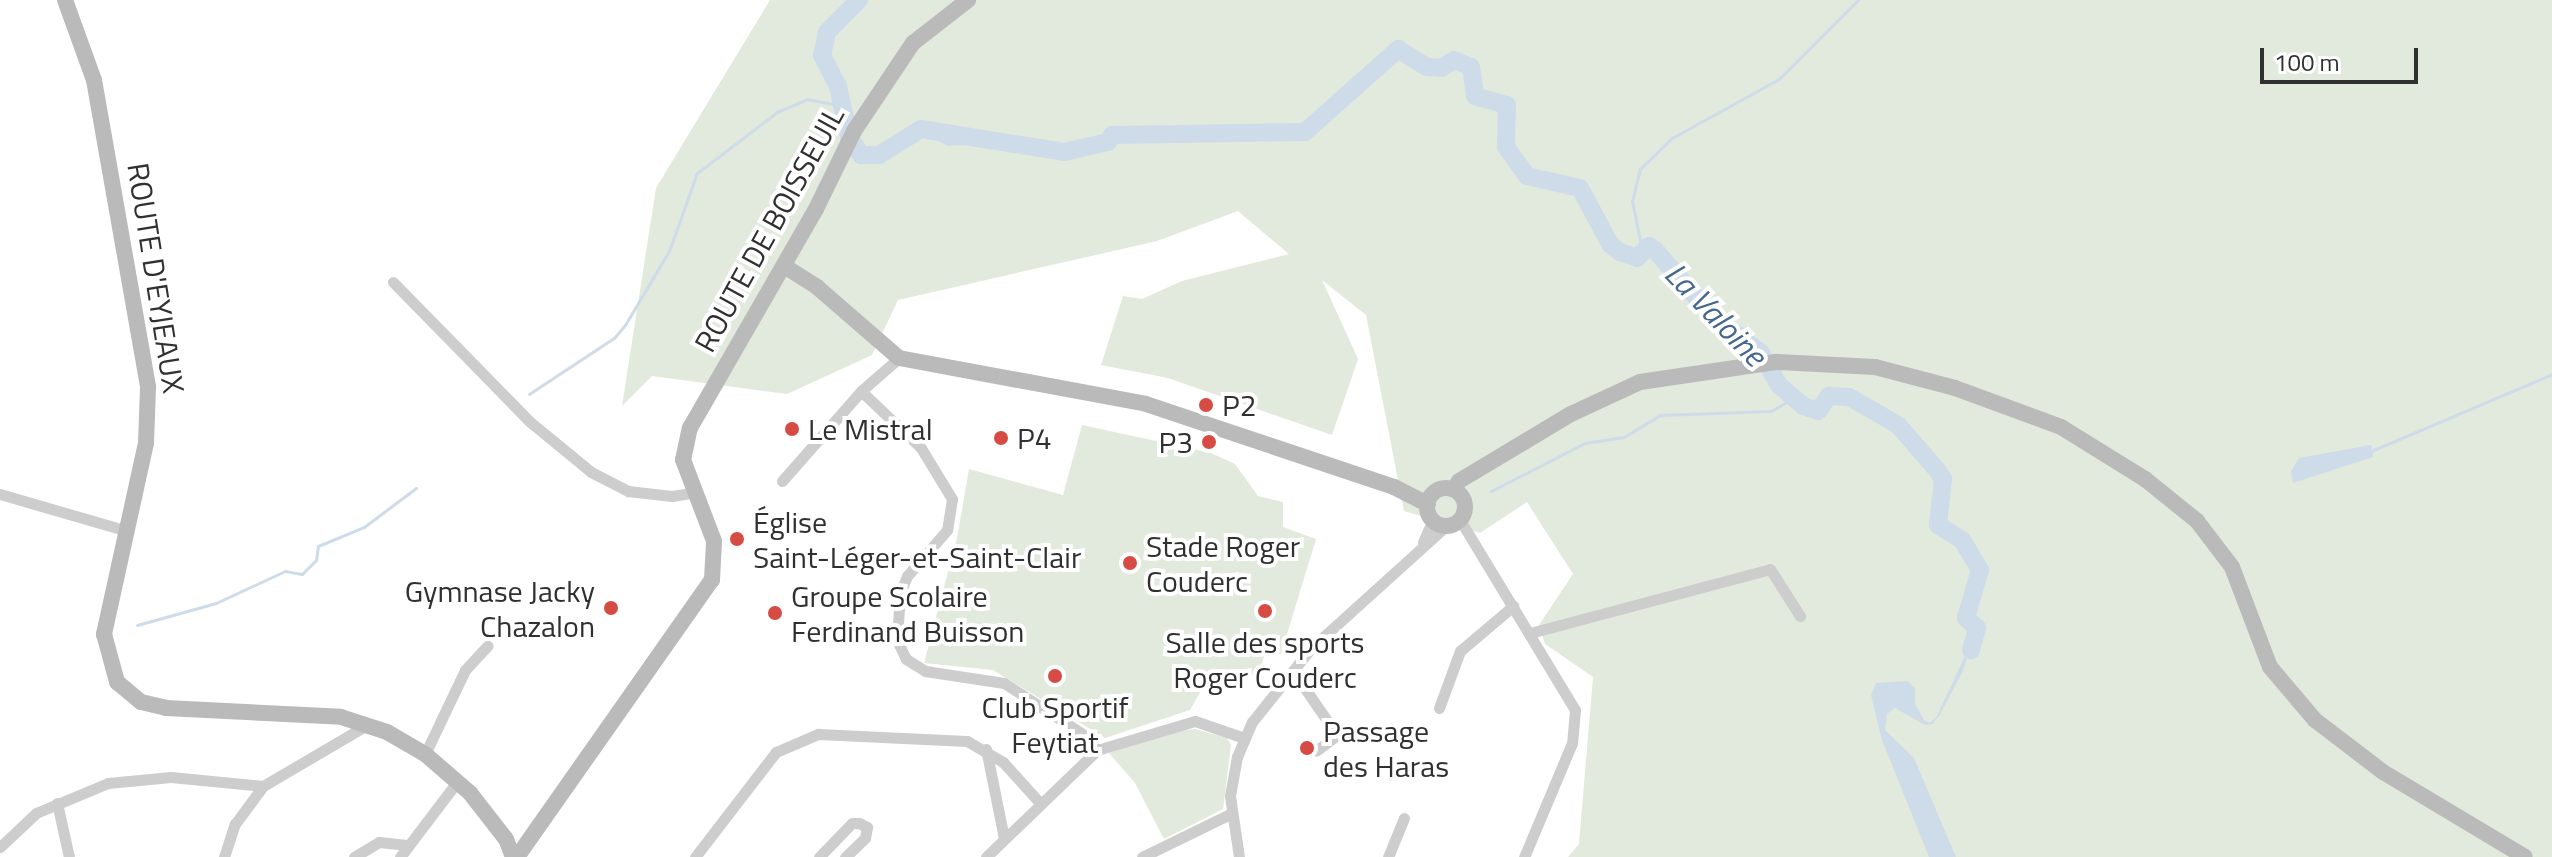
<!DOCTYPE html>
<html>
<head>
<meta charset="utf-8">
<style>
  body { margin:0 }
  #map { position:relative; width:2552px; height:857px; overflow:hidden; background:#fff; font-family:"Titillium Web",sans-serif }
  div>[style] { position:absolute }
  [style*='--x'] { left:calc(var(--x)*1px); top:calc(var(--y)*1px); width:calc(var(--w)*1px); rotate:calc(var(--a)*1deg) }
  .green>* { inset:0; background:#e2e9dd }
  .water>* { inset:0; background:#cedcea }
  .stream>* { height:3px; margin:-1.5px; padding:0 1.5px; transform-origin:1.5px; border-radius:1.5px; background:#cedcea }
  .river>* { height:18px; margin:-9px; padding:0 9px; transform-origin:9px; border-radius:9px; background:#cedcea }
  .street>* { height:11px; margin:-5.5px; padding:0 5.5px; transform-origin:5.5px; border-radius:5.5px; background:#cdcdcd }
  .secondary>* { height:16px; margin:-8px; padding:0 8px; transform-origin:8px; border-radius:8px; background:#bababa }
  .secondary>.ring { margin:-8px; padding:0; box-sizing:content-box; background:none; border:16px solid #bababa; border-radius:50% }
  .dots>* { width:22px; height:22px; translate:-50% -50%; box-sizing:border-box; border:4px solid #fff; border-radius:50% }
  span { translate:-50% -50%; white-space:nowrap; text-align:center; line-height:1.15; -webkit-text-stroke:8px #fff; paint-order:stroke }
  .street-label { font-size:30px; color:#303030 }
  .poi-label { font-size:30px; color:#303030 }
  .left { translate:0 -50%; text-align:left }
  .right { translate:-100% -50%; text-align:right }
  .water-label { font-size:32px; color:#45688c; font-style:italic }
  .scale { position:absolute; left:2260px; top:48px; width:158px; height:36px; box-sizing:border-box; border:4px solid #303030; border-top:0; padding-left:10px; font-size:24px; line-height:28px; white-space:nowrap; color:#303030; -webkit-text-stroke:6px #fff; paint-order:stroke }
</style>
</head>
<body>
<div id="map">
  <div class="green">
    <i style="clip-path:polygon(770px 0,2552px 0,2552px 857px,1568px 857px,1579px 844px,1593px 677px,1545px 644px,1539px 625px,1573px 574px,1527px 502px,1480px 533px,1404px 511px,1366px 315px,1322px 280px,1358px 359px,1332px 435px,1168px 378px,1101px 365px,1123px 296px,1142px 299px,1182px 281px,1289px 254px,1238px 211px,1157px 241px,898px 300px,872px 355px,787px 394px,652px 376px,622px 406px,656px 188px)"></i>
    <i style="clip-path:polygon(1082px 425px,1211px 453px,1235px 464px,1258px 496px,1283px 502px,1283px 527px,1316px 539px,1281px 654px,1261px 648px,1265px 653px,1258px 676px,1234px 669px,1202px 689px,1190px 710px,1105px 738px,993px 670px,924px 663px,957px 538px,969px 469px,1063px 495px)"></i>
    <i style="clip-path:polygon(1195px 729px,1227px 738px,1231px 745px,1223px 809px,1164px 839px,1135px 783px,1109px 753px,1168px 732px)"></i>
  </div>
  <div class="water">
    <i style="clip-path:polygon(1398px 49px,1427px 67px,1441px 68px,1454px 60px,1471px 67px,1474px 73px,1475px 96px,1507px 105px,1506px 147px,1517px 167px,1538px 181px,1560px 180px,1580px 188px,1610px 244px,1637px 258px,1649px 246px,1655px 250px,1712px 315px,1738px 330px,1761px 353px,1754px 355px,1739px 334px,1711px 321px,1669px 281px,1654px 254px,1636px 262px,1609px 249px,1588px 216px,1584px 197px,1575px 189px,1535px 184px,1518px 175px,1503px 148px,1503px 111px,1469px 96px,1472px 72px,1457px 65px,1434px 72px,1398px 55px,1299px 141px,1278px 135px,1167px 143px,1115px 138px,1081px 155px,1058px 156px,1003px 143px,948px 146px,923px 133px,874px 161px,853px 153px,861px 149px,862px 154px,879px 155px,921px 129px,1064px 152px,1112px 135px,1305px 132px)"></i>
    <i style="clip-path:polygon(1772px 382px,1811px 410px,1818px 411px,1836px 393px,1898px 425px,1943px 479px,1938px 525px,1973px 553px,1980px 570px,1966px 618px,1976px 632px,1962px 673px,1939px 716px,1932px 724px,1925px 725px,1895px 708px,1887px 714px,1885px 730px,1914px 758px,1956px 857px,1929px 857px,1882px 740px,1871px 695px,1876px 683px,1907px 681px,1915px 688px,1915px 704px,1924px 720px,1930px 723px,1937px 716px,1970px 645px,1973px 632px,1959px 623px,1972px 593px,1973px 563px,1960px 543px,1932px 526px,1938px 480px,1900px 432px,1839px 396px,1819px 418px,1806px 417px)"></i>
    <i style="clip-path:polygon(2371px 445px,2373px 457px,2293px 483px,2291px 471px,2299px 458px)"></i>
  </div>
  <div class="stream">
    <i style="--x:1642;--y:250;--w:50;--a:-101.5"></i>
    <i style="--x:1632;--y:201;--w:33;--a:-76"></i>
    <i style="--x:1640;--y:169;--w:45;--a:-44.1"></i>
    <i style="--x:1672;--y:138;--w:122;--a:-28.9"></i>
    <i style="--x:1779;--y:79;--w:112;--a:-45"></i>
    <i style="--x:529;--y:394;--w:102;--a:-33.4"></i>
    <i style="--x:614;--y:338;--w:17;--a:-50"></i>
    <i style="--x:625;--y:325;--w:86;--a:-59.3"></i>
    <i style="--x:669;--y:251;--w:83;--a:-70.3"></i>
    <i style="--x:697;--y:173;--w:101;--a:-37.3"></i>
    <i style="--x:777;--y:112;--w:33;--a:-23"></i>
    <i style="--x:807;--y:99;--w:36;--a:11"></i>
    <i style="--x:2371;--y:451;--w:197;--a:-23"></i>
    <i style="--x:1491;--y:491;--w:106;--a:-27.1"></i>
    <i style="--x:1585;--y:443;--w:39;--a:-9"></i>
    <i style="--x:1624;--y:437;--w:42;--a:-31.4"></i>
    <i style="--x:1660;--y:415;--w:111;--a:-2.1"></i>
    <i style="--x:1771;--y:411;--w:24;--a:-30"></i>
    <i style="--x:137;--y:625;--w:82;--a:-15.6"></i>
    <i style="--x:216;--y:603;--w:76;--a:-24.9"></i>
    <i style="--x:285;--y:571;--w:17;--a:10"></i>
    <i style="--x:302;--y:574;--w:20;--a:-45"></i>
    <i style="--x:316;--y:560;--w:14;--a:-82"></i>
    <i style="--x:318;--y:546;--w:50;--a:-22.4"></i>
    <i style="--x:364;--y:527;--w:65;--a:-36.9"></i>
  </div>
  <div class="river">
    <i style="--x:859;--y:0;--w:45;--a:135"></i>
    <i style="--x:827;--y:32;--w:24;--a:102"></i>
    <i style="--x:822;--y:55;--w:35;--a:63"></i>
    <i style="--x:838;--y:86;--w:52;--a:77.8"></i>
    <i style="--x:849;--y:137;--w:22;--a:56"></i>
    <i style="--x:861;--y:155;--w:18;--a:0"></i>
    <i style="--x:879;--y:155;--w:49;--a:-31.8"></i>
    <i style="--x:921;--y:129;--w:145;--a:9.1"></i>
    <i style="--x:1064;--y:152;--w:45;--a:-12.8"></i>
    <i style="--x:1108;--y:142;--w:8;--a:-60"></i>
    <i style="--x:1112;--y:135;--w:193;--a:-0.9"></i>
    <i style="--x:1305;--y:132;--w:125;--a:-41.7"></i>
    <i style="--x:1398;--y:49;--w:34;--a:32"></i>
    <i style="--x:1427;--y:67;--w:14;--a:4"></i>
    <i style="--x:1441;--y:68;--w:15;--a:-32"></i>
    <i style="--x:1454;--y:60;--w:18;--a:22"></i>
    <i style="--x:1471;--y:67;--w:29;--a:82"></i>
    <i style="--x:1475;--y:96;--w:33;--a:16"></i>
    <i style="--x:1507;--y:105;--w:42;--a:91.4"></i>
    <i style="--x:1506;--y:147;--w:36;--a:54"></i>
    <i style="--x:1527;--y:176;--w:54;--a:12.8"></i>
    <i style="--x:1580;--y:188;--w:64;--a:61.8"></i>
    <i style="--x:1610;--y:244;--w:13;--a:39"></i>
    <i style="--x:1620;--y:252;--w:18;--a:19"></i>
    <i style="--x:1637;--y:258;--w:17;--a:-45"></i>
    <i style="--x:1649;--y:246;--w:7;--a:34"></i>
    <i style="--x:1655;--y:250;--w:86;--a:48.8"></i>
    <i style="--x:1712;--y:315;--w:62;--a:37.8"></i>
    <i style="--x:1761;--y:353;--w:37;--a:61"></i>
    <i style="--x:1779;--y:385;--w:32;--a:41"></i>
    <i style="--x:1803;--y:406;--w:16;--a:18"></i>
    <i style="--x:1818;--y:411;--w:19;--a:-54"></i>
    <i style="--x:1829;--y:396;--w:20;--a:3"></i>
    <i style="--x:1849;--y:397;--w:56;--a:29.7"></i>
    <i style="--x:1898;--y:425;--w:60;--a:49.1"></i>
    <i style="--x:1937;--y:470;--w:11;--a:56"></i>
    <i style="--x:1943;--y:479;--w:46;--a:96.2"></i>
    <i style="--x:1938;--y:525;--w:28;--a:32"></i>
    <i style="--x:1962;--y:540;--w:35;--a:59"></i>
    <i style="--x:1980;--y:570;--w:50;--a:106.3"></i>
    <i style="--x:1966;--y:618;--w:15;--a:42"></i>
    <i style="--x:1977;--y:628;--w:23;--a:105"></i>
  </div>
  <div class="street">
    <i style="--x:393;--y:282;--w:194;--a:45.6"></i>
    <i style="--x:529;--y:421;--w:80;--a:39.4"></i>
    <i style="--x:591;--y:472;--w:42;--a:27.2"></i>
    <i style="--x:628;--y:491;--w:44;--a:6.5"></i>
    <i style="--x:672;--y:496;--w:20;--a:-9"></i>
    <i style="--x:861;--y:391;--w:83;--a:43.5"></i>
    <i style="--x:921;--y:448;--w:60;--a:58.7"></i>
    <i style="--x:952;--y:499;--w:31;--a:99"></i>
    <i style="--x:947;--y:530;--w:61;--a:131"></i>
    <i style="--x:907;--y:576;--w:18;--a:112"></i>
    <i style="--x:900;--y:593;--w:47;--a:93.7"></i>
    <i style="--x:897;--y:640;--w:21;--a:65"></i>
    <i style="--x:906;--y:659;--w:22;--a:32"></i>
    <i style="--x:925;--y:671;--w:80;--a:8.6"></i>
    <i style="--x:1004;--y:683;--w:101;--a:32.9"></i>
    <i style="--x:1089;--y:738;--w:14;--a:56"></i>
    <i style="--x:782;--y:481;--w:120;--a:-48.7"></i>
    <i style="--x:861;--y:391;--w:50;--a:-41"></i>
    <i style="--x:0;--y:494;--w:132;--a:16.2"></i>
    <i style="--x:1460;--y:520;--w:222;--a:58.8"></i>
    <i style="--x:1575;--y:710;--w:33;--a:95"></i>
    <i style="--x:1572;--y:743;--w:124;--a:112.8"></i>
    <i style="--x:1423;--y:542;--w:24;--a:-66"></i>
    <i style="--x:1530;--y:633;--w:248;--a:-14.9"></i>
    <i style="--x:1770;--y:569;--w:56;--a:57.4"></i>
    <i style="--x:1293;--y:671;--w:78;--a:55.5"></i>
    <i style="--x:1337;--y:735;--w:26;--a:143"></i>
    <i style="--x:1439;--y:708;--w:61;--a:-69.8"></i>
    <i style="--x:1460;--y:651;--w:70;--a:-40.3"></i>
    <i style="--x:986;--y:749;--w:91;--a:78.6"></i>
    <i style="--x:425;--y:754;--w:93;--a:-64.5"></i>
    <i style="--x:465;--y:670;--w:33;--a:-47"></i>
    <i style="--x:57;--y:803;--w:55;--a:77.5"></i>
    <i style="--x:0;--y:847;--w:50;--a:-43.4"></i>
    <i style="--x:36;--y:813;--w:78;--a:-22.6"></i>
    <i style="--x:108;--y:783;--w:63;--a:-5.4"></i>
    <i style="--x:171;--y:777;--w:92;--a:5.6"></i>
    <i style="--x:263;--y:786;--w:121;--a:-30.4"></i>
    <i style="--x:224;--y:857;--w:35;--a:-72"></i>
    <i style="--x:235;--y:824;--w:47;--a:-53.6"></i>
    <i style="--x:354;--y:857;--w:29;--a:-31"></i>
    <i style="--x:379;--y:842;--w:30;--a:6"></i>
    <i style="--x:400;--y:857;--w:94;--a:-52.8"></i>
    <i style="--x:695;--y:857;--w:133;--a:-52.4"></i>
    <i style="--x:776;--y:752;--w:46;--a:-23.2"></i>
    <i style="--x:818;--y:734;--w:149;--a:2.7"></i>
    <i style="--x:967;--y:741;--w:42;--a:30.3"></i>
    <i style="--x:1003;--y:762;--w:54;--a:48"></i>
    <i style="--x:819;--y:857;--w:47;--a:-45.9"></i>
    <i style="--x:852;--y:823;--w:7;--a:0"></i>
    <i style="--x:859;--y:823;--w:9;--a:27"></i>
    <i style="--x:867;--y:827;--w:11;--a:100"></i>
    <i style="--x:865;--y:838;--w:28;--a:136"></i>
    <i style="--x:986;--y:857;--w:154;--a:-43.9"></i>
    <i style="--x:1097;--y:750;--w:102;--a:-16.5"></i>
    <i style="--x:1195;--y:721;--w:52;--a:19.1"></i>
    <i style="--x:1142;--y:857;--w:98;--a:-26"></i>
    <i style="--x:1239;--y:857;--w:62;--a:-98.4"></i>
    <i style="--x:1230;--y:796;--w:40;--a:-80"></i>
    <i style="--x:1237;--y:757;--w:38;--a:-67"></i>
    <i style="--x:1252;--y:722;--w:95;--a:-51.4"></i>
    <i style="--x:1311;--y:648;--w:182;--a:-42.1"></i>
    <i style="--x:1388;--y:857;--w:42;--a:-67.7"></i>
  </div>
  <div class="secondary">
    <i style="--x:65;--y:0;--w:85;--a:70.1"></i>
    <i style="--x:94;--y:80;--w:312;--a:80"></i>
    <i style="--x:148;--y:387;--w:56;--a:92"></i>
    <i style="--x:146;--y:443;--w:196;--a:102.4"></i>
    <i style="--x:104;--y:634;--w:50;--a:74.8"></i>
    <i style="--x:117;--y:682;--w:31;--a:40"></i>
    <i style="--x:141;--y:702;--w:26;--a:13"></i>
    <i style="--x:166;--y:708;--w:175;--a:2.9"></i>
    <i style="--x:341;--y:717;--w:48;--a:18.1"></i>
    <i style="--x:387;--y:732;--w:44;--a:30.1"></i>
    <i style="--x:425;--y:754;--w:60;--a:40.9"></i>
    <i style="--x:470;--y:793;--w:58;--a:52"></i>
    <i style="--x:506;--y:839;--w:19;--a:69"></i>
    <i style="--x:784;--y:266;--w:39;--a:32"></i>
    <i style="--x:817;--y:287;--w:108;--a:40.9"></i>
    <i style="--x:899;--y:358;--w:251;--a:10.5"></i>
    <i style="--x:1146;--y:404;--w:262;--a:18.5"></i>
    <i style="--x:1394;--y:487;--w:38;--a:27"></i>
    <i class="ring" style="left:1427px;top:488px;width:22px;height:22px"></i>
    <i style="--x:1454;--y:489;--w:9;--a:-58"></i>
    <i style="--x:1459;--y:481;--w:131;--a:-30.9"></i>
    <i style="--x:1571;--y:414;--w:76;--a:-24.9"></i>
    <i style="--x:1640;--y:382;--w:137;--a:-8.4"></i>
    <i style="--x:1776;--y:362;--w:99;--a:2.9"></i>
    <i style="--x:1875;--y:367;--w:83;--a:14.7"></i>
    <i style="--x:1955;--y:388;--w:113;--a:20.2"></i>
    <i style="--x:2061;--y:427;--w:99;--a:31.8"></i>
    <i style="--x:2145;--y:479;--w:67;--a:38.9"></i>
    <i style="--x:2197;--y:521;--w:58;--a:52.7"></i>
    <i style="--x:2232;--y:567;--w:107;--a:69.2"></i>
    <i style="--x:2270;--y:667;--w:70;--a:49.7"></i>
    <i style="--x:2315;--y:720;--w:86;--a:37.4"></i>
    <i style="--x:2383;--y:772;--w:165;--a:30.9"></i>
    <i style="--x:517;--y:857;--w:339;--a:-54.9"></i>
    <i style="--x:712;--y:580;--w:39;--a:-87"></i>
    <i style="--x:714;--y:541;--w:87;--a:-110.9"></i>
    <i style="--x:683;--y:460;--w:33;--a:-78"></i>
    <i style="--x:690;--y:428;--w:253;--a:-60.1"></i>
    <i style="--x:816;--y:209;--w:87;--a:-64"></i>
    <i style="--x:854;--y:131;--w:106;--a:-56.2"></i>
    <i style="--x:913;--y:43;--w:70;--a:-38"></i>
  </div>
  <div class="dots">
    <i style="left:1206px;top:405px;background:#d64b44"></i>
    <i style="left:792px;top:429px;background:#d64b44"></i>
    <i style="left:1001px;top:438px;background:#d64b44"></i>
    <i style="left:1209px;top:442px;background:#d64b44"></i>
    <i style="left:737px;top:539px;background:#d64b44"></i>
    <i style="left:1130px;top:563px;background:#d64b44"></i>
    <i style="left:611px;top:608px;background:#d64b44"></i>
    <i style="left:1265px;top:611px;background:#d64b44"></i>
    <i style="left:775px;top:613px;background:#d64b44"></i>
    <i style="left:1055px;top:676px;background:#d64b44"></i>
    <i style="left:1307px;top:748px;background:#d64b44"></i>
  </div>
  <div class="street-label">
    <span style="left:769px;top:229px;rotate:-61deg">ROUTE DE BOISSEUIL</span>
    <span style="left:156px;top:278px;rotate:81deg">ROUTE D'EYJEAUX</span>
  </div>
  <div class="poi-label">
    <span class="left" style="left:1222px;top:405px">P2</span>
    <span class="left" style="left:808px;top:429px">Le Mistral</span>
    <span class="left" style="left:1017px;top:438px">P4</span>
    <span class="right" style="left:1193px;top:442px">P3</span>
    <span class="left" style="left:753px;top:539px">Église<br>Saint-Léger-et-Saint-Clair</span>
    <span class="left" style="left:1146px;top:563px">Stade Roger<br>Couderc</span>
    <span class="right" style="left:595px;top:608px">Gymnase Jacky<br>Chazalon</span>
    <span class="left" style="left:791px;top:613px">Groupe Scolaire<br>Ferdinand Buisson</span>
    <span style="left:1265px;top:659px">Salle des sports<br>Roger Couderc</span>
    <span style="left:1055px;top:724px">Club Sportif<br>Feytiat</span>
    <span class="left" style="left:1323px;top:748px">Passage<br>des Haras</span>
  </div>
  <div class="water-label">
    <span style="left:1716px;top:314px;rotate:46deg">La Valoine</span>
  </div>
  <div class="scale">100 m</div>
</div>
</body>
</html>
